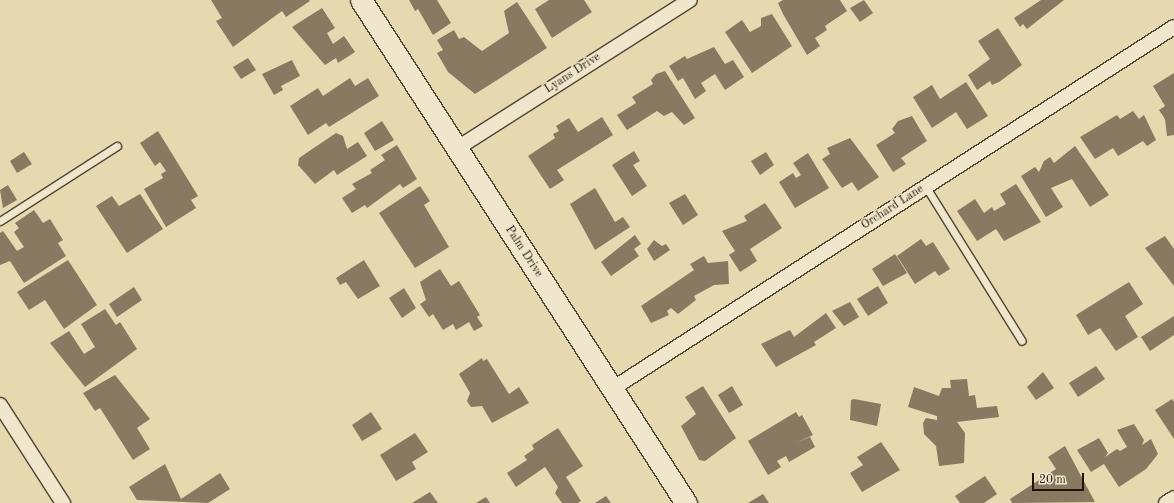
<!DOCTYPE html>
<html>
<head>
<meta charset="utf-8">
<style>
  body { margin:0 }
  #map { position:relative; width:1174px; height:503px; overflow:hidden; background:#e6d9af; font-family:"Old Standard TT",serif }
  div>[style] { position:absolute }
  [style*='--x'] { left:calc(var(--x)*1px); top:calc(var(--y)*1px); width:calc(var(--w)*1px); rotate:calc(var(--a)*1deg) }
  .building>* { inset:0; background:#887960 }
  .roads { filter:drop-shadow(1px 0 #534434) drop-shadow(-1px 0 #534434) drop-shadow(0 1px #534434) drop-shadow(0 -1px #534434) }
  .lane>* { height:7px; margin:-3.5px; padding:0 3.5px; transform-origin:3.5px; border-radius:3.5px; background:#efe6cb }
  .street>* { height:14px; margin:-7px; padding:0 7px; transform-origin:7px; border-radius:7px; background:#efe6cb }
  .secondary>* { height:21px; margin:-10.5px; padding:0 10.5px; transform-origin:10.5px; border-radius:10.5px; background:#efe6cb }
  span { translate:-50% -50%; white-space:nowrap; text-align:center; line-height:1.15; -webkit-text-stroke:3px #efe6cb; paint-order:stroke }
  .street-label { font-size:12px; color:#22120b }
  .scale { position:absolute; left:1032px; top:473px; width:52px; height:18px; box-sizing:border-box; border:2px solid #22120b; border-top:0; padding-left:5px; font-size:12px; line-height:14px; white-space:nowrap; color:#22120b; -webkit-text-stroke:3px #efe6cb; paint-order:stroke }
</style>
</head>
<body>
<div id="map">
  <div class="building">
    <i style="clip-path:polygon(211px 0,309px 0,310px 1px,286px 17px,282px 11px,233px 47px,216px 21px,222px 18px)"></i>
    <i style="clip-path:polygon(409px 0,437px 0,451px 23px,433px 35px,418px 9px,415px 11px)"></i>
    <i style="clip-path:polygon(549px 0,584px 0,592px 12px,552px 38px,535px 9px)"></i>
    <i style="clip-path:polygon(783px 0,840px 0,847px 11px,825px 26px,827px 30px,815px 38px,820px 46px,807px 55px,783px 14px,778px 3px)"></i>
    <i style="clip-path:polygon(864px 0,873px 13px,860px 22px,850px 8px)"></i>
    <i style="clip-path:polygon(1041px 0,1064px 0,1027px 29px,1023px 24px,1020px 27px,1014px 18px)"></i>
    <i style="clip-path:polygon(517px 2px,547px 48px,475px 94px,448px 72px,437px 53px,443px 50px,437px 40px,454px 30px,459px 39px,464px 37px,482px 51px,509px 33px,504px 11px)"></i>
    <i style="clip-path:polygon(322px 8px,335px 28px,327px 33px,333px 44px,344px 36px,355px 52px,338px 63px,336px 58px,325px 65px,292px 27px)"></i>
    <i style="clip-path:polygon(772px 14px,792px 46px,752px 73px,725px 32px,742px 20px,750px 32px,761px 26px,761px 18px)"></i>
    <i style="clip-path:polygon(998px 28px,1022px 65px,999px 82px,992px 85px,990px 81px,977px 90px,968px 75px,990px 59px,978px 41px)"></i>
    <i style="clip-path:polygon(714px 47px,725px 64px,733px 60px,744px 77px,725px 90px,715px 74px,701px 83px,706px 91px,695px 99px,683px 78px,678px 81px,669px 66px,685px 56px,687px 59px)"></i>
    <i style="clip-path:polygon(248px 58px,256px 70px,241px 79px,233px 67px)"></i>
    <i style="clip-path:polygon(292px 60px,300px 76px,281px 86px,283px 90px,274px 95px,262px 74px)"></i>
    <i style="clip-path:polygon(665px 71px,695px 118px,684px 125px,672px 112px,664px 116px,657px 111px,627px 130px,617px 115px,636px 103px,632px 97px,653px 84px,651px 80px,656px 74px)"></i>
    <i style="clip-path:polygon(1174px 73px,1174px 135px,1167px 136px,1165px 119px,1159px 110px,1165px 106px,1153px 86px)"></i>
    <i style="clip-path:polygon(350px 78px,355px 86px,368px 78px,379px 96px,329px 127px,326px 123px,308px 135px,290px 106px,318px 88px,323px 96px)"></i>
    <i style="clip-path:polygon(966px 82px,988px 116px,967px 129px,956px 112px,932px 128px,913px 97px,932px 85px,940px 99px)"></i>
    <i style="clip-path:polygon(1133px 111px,1139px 119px,1144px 115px,1156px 140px,1147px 146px,1143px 141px,1118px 156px,1113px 148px,1095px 159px,1080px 137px,1117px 115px,1120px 119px)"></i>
    <i style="clip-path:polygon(912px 116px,927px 141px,901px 158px,906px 164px,893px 172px,876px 145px,895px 133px,892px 129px,898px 121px)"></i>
    <i style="clip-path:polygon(602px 117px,613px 135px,557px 170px,564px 180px,550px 189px,528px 156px,555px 138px,553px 134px,559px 131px,556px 126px,569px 118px,578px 132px)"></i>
    <i style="clip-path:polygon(382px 121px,394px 140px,375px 151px,364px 133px)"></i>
    <i style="clip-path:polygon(158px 131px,198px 196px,191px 200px,196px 208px,166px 227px,144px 189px,163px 178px,161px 174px,166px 171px,160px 162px,155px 166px,140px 143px)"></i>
    <i style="clip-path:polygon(336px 133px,343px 136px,347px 149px,358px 142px,367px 156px,337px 175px,334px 170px,315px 184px,298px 165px,299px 158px)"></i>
    <i style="clip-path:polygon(850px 138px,879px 177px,858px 191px,852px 182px,842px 188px,822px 159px,830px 154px,827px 148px)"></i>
    <i style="clip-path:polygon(397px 145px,417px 179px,403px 188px,400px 184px,367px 208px,365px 205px,352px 213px,342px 198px,356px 189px,352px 184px,372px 173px,370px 170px,385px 160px,381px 155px)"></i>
    <i style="clip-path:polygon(1075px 146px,1109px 195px,1090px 207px,1072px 179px,1051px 188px,1063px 207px,1046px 217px,1021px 176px,1035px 167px,1039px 172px,1044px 161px,1050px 157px,1054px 163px)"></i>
    <i style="clip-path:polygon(634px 151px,640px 161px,633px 165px,647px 186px,632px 196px,612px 165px)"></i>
    <i style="clip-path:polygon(24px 152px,32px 164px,17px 173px,10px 161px)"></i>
    <i style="clip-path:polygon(766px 152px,774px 165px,760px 175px,751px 161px)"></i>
    <i style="clip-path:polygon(808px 153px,829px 188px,795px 208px,779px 182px,793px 173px,796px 178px,801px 175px,793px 163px)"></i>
    <i style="clip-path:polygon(1016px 184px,1041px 222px,1004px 241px,996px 229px,977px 241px,957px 211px,975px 199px,984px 213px,992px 207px,994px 211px,1006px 204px,1000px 194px)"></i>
    <i style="clip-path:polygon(8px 185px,17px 200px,3px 208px,0 190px)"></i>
    <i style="clip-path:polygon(420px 186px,430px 201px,424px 205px,449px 247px,415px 268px,379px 213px)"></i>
    <i style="clip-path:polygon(595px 188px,615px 222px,623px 217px,630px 227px,595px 250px,570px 204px)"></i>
    <i style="clip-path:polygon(140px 194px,163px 229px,127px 253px,96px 206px,112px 196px,119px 206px)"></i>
    <i style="clip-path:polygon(685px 194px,698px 215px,683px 225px,669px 203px)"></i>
    <i style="clip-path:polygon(765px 203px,782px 228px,750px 249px,757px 261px,740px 272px,729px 255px,735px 251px,722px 231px,747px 221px,744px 216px)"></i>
    <i style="clip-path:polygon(34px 210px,43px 223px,50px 219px,63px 240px,58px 243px,66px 256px,24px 283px,10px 261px,0 265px,0 233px,3px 231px,17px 251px,24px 247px,14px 232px,19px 228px,15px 223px)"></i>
    <i style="clip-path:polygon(635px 235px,641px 244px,634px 249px,639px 256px,611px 276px,601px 262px)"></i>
    <i style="clip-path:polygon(1165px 236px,1174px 249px,1174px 286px,1145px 248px)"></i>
    <i style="clip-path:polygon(921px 239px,926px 246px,933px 242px,950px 269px,939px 276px,935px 271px,915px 284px,897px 256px)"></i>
    <i style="clip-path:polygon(654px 240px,662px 246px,666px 244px,670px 250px,654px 261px,647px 249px)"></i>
    <i style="clip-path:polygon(895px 254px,907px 273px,883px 286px,872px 269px)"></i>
    <i style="clip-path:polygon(704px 256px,708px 263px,728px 261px,729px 284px,714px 285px,694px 296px,696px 300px,678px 314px,671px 308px,667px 311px,669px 315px,651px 323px,641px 306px,694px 270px,690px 264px)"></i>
    <i style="clip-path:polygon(68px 260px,97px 305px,64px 329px,45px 300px,29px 310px,17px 292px)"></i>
    <i style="clip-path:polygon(364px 260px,380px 286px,358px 299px,346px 282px,340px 285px,336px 278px)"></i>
    <i style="clip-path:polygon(440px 269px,451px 286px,459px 281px,480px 315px,477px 317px,483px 326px,474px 331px,469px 322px,456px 330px,453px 324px,443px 330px,433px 314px,429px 317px,420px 304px,426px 300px,420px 282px)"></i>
    <i style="clip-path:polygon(1129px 282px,1143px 304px,1125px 316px,1138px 337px,1116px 351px,1100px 328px,1088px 335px,1076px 315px)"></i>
    <i style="clip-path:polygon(878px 286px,888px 303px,868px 316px,857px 299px)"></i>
    <i style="clip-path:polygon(134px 287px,142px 300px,117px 317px,109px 304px)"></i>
    <i style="clip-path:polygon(404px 288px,416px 308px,402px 318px,389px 298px)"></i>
    <i style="clip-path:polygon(850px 302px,859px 317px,844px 326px,832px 311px)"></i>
    <i style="clip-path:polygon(105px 309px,116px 325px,120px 322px,137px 349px,85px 387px,50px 343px,69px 331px,84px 354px,95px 347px,81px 324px)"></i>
    <i style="clip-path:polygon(826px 313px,836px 328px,814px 342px,816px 345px,776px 367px,761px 344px,790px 330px,794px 337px)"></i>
    <i style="clip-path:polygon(1174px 316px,1174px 335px,1150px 351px,1141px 337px)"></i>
    <i style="clip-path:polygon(482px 358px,483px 361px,487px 359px,509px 394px,519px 387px,529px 403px,492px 423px,482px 406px,471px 407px,467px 401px,470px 393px,459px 374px)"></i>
    <i style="clip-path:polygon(1096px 366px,1105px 379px,1078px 397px,1069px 383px)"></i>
    <i style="clip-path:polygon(1043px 372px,1054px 388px,1036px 400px,1027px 387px)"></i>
    <i style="clip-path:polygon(115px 375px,150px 419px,137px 428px,150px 449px,133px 460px,100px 408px,95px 411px,83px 393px)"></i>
    <i style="clip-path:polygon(967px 379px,969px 396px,975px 395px,977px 408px,997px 406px,999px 417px,957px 422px,965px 433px,964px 463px,939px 466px,936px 446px,924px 434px,923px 423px,926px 418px,937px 420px,937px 416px,908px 407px,914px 387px,939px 396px,942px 388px,951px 388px,950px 380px)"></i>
    <i style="clip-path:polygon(703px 386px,736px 438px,705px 461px,699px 460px,681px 426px,696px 414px,685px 397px)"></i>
    <i style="clip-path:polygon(732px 386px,743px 405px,729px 413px,718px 395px)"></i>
    <i style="clip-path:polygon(854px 399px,881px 404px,877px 426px,850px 420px,851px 400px)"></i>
    <i style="clip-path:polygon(1172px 399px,1174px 402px,1174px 439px,1155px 410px)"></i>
    <i style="clip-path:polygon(371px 412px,382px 429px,362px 441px,352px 425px)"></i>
    <i style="clip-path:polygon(796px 412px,799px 417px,802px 415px,813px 435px,796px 443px,810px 437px,815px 447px,789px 462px,786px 456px,777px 461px,781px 467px,768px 475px,748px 441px)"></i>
    <i style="clip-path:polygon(1134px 424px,1144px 440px,1142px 445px,1151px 439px,1158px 454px,1146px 469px,1119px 487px,1104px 464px,1091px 472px,1077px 450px,1099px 438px,1108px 453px,1105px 457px,1117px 449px,1120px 451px,1127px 447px,1117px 430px)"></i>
    <i style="clip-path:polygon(558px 428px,583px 466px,566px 477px,581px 501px,578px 503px,562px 503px,555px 493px,558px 487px,545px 467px,516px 487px,507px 473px,527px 460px,524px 456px,534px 449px,532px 445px)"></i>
    <i style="clip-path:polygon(415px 433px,428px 452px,412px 462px,416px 469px,396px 481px,380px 455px)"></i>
    <i style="clip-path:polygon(881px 442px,900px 470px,862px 492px,850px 473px,863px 465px,857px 457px)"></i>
    <i style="clip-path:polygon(1065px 446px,1095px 502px,1012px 503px,1010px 499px,1056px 469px,1048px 457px)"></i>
    <i style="clip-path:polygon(165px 464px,181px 499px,220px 473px,230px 489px,208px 503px,137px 500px,129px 487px)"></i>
    <i style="clip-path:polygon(985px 476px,997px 494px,984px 503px,960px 503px,955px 496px)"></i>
    <i style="clip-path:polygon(430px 492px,438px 503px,412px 503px)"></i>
    <i style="clip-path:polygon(763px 494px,769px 503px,748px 503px)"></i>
    <i style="clip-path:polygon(606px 496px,611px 503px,595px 503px)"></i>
    <i style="clip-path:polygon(486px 497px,490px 503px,476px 503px)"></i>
  </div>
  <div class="roads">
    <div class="lane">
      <i style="--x:926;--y:187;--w:181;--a:58.1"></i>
      <i style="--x:0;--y:221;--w:139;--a:-32.7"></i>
    </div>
    <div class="street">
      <i style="--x:456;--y:149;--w:277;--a:-32.5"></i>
      <i style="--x:612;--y:389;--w:668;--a:-32.79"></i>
      <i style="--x:0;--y:405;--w:117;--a:57.3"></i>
      <i style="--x:1166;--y:503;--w:9;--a:-32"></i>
    </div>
    <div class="secondary">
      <i style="--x:361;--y:0;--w:599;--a:57.13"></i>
    </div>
  </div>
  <div class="street-label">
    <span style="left:573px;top:74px;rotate:-33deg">Lyans Drive</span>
    <span style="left:893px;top:208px;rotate:-33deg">Orchard Lane</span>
    <span style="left:523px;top:252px;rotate:57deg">Palm Drive</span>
  </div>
  <div class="scale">20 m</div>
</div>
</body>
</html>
